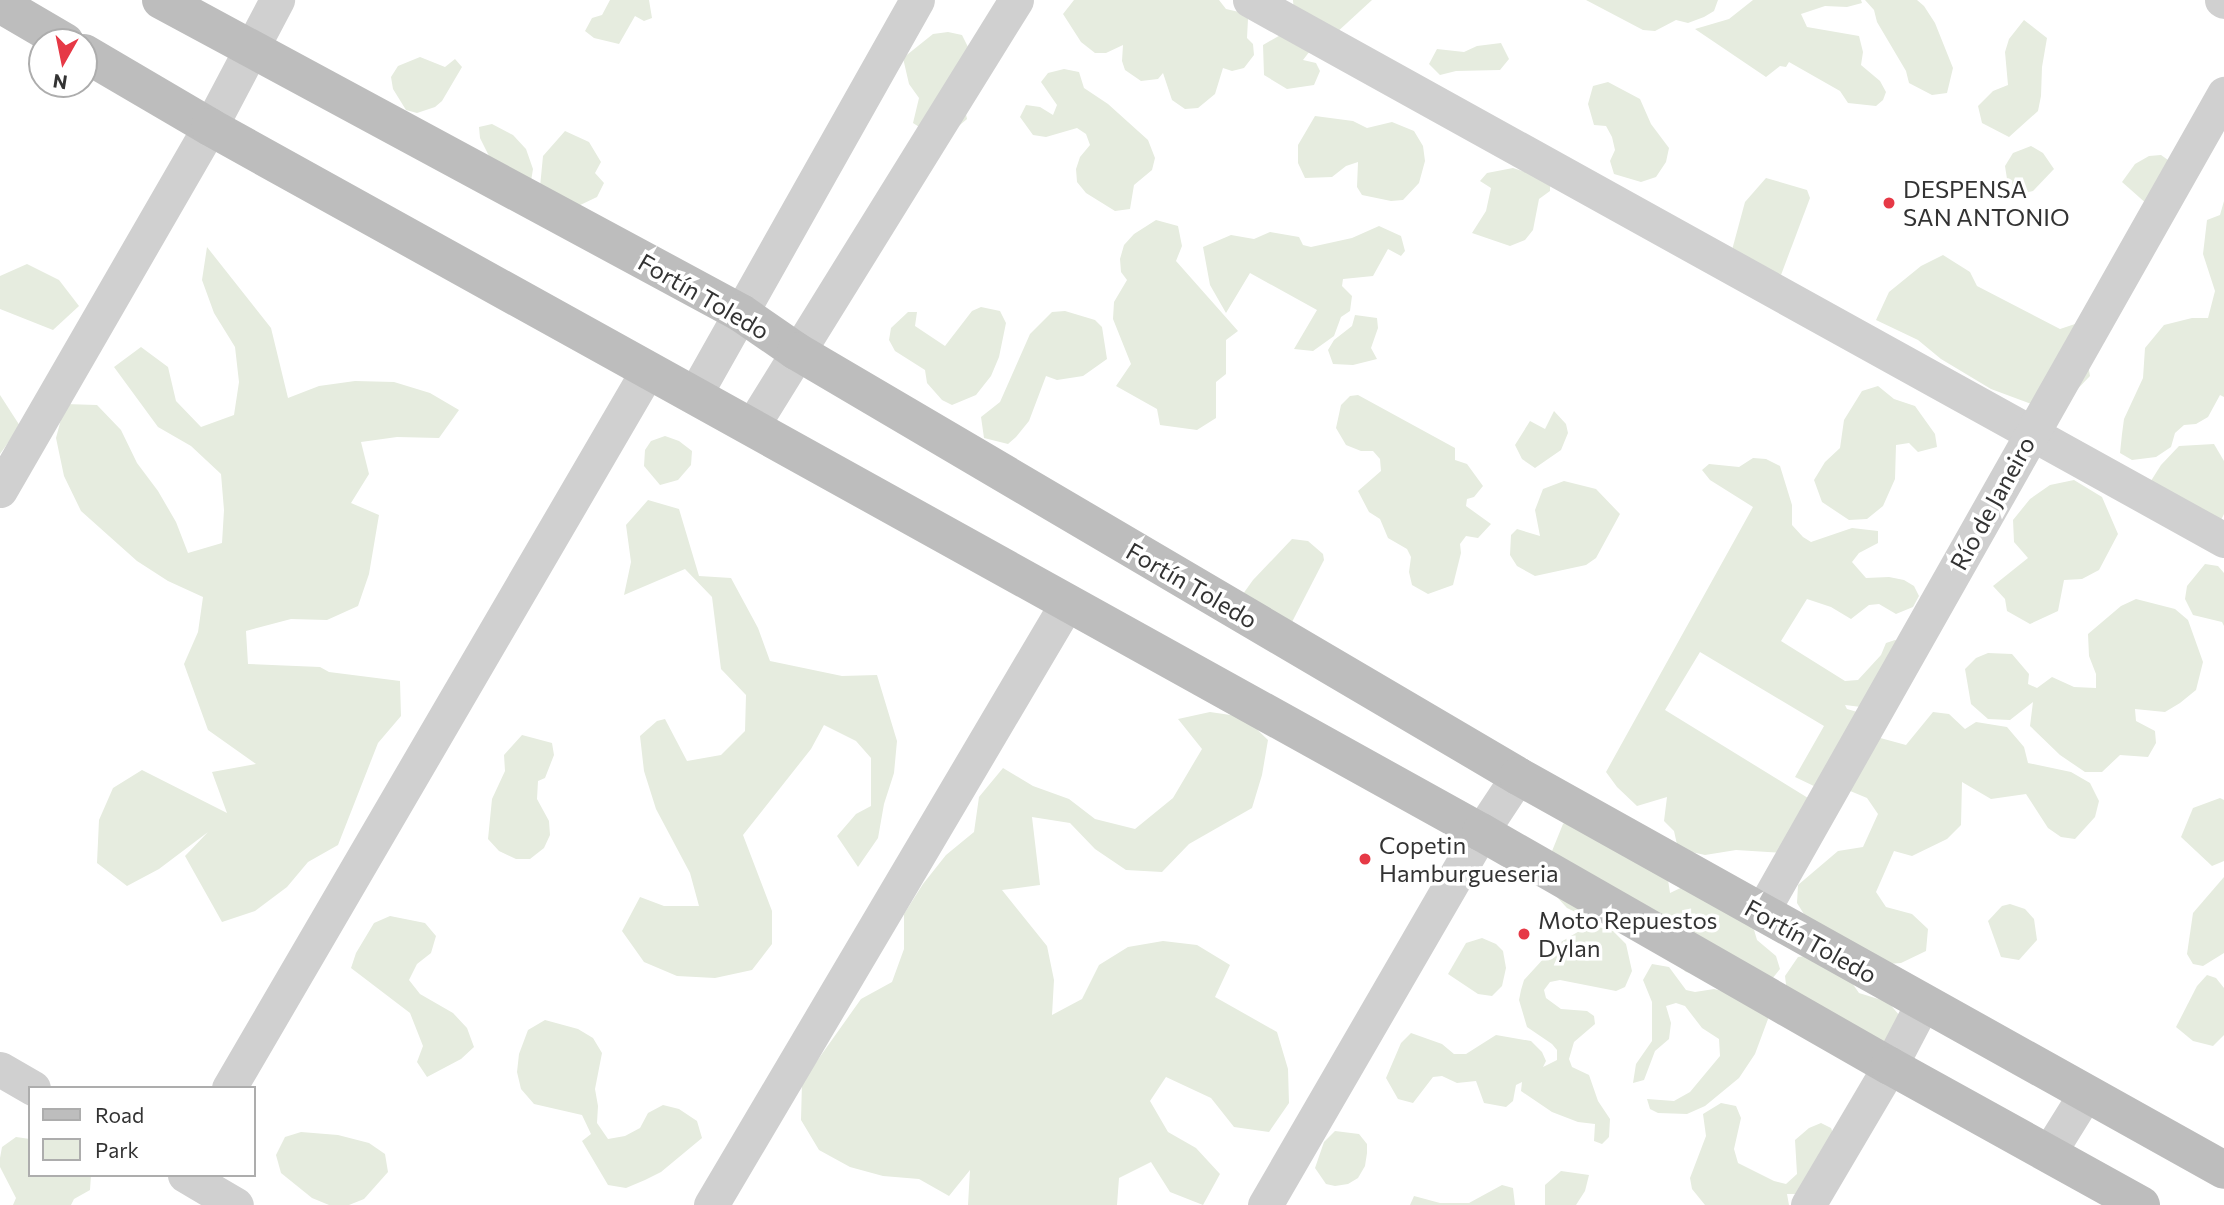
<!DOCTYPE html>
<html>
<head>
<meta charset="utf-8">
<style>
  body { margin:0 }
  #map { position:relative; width:2224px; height:1205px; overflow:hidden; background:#fff; font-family:Commissioner,sans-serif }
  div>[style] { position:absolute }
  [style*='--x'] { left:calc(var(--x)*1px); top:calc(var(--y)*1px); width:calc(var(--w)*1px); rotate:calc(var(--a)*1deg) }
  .green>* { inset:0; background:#e6ecdf }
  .street>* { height:35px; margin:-17.5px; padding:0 17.5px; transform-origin:17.5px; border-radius:17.5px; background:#d0d0d0 }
  .secondary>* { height:38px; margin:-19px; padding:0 19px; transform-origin:19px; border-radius:19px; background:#bdbdbd }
  .dots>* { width:19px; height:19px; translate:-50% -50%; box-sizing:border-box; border:4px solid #fff; border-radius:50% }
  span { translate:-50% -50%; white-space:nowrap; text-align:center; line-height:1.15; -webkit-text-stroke:7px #fff; paint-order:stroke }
  .poi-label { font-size:24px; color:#333 }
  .left { translate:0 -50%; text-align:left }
  .street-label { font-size:24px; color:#333 }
  .legend { position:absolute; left:28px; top:1086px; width:228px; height:91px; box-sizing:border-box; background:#fff; border:2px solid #adadad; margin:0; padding:9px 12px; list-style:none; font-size:21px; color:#333 }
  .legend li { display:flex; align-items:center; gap:14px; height:35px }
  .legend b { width:35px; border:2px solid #adadad }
  .north { position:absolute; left:28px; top:28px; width:70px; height:70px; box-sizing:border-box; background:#fff; border:2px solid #adadad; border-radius:50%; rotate:189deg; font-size:19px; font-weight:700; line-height:28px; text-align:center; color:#333 }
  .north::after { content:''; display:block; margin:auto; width:24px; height:32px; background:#e63946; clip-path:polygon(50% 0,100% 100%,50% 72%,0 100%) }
</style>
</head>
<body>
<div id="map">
  <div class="green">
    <i style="clip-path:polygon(610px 0,649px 0,652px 18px,644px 21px,635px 16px,619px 44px,594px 38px,585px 31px,592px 18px,602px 15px)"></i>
    <i style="clip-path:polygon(1074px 0,1219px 0,1226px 9px,1239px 12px,1248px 19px,1247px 38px,1253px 44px,1254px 55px,1244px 68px,1232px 71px,1223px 68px,1215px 94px,1198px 108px,1185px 109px,1172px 100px,1163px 73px,1158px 79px,1141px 81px,1125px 70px,1122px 61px,1123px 45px,1106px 53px,1095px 53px,1081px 42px,1063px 14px)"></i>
    <i style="clip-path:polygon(1293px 0,1372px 0,1335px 34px,1294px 13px)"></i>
    <i style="clip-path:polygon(1586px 0,1718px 0,1714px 11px,1704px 17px,1688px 23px,1676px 20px,1655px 31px,1643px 30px)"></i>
    <i style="clip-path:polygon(1753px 0,1861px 0,1862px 3px,1847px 7px,1825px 6px,1801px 14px,1807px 27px,1859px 36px,1863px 52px,1861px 65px,1880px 81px,1886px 92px,1883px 100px,1876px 106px,1848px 103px,1840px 91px,1789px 62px,1786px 67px,1780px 66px,1766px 77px,1695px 29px,1729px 19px)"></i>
    <i style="clip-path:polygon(1865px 0,1917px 0,1924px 6px,1935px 23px,1953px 68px,1947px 93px,1932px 95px,1909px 83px,1906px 71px,1877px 22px,1874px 10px)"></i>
    <i style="clip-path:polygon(2024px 20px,2047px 38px,2042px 67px,2041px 96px,2038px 111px,2009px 137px,1982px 123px,1978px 106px,1993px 91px,2008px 85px,2005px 52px,2009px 39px)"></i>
    <i style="clip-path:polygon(948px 32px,962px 35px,971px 53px,963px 100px,967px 119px,941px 141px,913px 123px,919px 98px,909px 84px,903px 58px,933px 34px)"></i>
    <i style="clip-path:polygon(1284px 33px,1313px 47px,1303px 60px,1316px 63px,1320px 71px,1314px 85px,1287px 89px,1264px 75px,1263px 45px)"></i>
    <i style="clip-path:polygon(1501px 43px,1509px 59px,1500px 70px,1456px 71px,1440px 75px,1429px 64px,1437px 49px,1464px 52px,1477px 46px)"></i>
    <i style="clip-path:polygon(420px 57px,445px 67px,455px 59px,462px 67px,442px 101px,435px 107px,417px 113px,406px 110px,393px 89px,391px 77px,398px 66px)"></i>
    <i style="clip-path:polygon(1064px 69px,1079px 72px,1084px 88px,1108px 104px,1148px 140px,1155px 158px,1152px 170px,1134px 185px,1130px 209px,1115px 211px,1086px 193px,1077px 182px,1076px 169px,1080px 157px,1090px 145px,1086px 134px,1077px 128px,1046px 137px,1033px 135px,1020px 117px,1026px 105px,1040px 107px,1053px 115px,1057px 105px,1041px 82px,1048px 73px)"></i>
    <i style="clip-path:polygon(1608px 82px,1640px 99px,1651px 124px,1669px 148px,1666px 162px,1656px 177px,1641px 182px,1614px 174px,1610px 161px,1615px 150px,1612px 137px,1606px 126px,1594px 125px,1588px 104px,1593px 86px)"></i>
    <i style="clip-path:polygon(1315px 116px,1353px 121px,1367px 128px,1392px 122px,1414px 131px,1423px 146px,1425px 161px,1419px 183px,1403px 200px,1391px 201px,1362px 195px,1357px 187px,1358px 162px,1346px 166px,1332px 177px,1305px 178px,1298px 163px,1298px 145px)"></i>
    <i style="clip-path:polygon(492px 124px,513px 135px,526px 149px,533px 169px,530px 187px,493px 164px,480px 138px,479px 127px)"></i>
    <i style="clip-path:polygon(565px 131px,589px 142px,601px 162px,595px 173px,604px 183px,597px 197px,576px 207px,540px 187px,543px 156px)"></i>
    <i style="clip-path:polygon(2031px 146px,2043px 153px,2054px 169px,2033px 191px,2020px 194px,2009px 192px,2005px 166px,2013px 153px)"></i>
    <i style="clip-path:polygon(2161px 155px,2182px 170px,2148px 205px,2122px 182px,2135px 164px,2149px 156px)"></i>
    <i style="clip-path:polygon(1513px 168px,1550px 180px,1550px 191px,1539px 199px,1533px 230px,1525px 240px,1510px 246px,1472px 233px,1486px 211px,1491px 188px,1480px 181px,1487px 173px)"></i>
    <i style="clip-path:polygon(1766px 178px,1807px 190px,1810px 198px,1781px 275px,1732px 250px,1745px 202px)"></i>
    <i style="clip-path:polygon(2224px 201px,2224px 397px,2220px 395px,2208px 417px,2196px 424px,2184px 425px,2175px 433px,2171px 447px,2156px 457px,2132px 460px,2120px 453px,2122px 434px,2124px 419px,2143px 378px,2145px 348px,2164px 325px,2192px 318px,2208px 318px,2215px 291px,2203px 254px,2207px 220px,2220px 215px)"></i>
    <i style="clip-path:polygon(1156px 220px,1178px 226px,1182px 246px,1176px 261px,1238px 331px,1226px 340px,1226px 374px,1216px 382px,1216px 418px,1197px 430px,1160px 425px,1157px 409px,1116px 386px,1131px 364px,1113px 319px,1114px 302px,1127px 280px,1121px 272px,1120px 259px,1124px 245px,1134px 234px)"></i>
    <i style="clip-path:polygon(1379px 226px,1401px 236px,1405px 251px,1401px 256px,1388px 249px,1373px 276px,1343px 279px,1342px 286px,1352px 296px,1350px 311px,1341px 317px,1334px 336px,1313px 351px,1294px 349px,1317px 310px,1250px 273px,1226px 313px,1210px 285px,1203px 247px,1231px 235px,1254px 239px,1270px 232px,1299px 237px,1303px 245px,1311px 247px,1352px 238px)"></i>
    <i style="clip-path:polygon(207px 247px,271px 328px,288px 398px,319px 386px,355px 381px,394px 382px,430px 393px,459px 410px,439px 438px,397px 437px,361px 442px,369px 474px,351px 503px,379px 515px,369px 574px,358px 606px,327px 620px,291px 619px,246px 631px,248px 664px,320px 667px,329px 672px,400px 681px,401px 716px,378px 743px,338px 845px,308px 862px,287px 887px,255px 911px,222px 922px,185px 856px,208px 832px,159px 869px,127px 886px,97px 863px,99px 820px,113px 788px,142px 770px,227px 813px,212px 772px,256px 764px,208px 730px,184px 664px,198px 632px,203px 597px,168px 581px,137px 561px,81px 511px,64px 476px,56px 438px,65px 404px,97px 405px,121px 430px,137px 463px,158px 491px,176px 522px,188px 553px,222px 543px,224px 510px,221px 474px,191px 446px,158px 427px,114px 367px,141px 347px,168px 367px,176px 401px,201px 427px,234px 415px,239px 382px,235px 347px,214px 313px,202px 280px)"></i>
    <i style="clip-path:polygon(1943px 255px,1970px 272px,1977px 286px,2060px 329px,2081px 322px,2090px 376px,2066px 401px,2034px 405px,1991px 389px,1941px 359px,1918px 340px,1876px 320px,1889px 292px,1921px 266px)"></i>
    <i style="clip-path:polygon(27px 264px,59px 280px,79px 306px,53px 330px,0 309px,0 276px)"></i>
    <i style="clip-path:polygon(981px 307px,1000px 311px,1006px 323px,999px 357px,991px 376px,976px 395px,952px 405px,942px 400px,927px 383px,925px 370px,895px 351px,889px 340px,891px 328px,908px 312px,917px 312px,915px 326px,945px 346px,972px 311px)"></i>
    <i style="clip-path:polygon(1065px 311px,1095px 320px,1102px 327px,1107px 359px,1083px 376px,1057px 380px,1046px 376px,1029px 421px,1016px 437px,1008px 444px,984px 438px,981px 417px,1000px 402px,1030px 334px,1052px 312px)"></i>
    <i style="clip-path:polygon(1355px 315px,1377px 318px,1378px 328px,1371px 348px,1377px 359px,1353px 365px,1333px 364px,1328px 350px,1334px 340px,1352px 326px)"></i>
    <i style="clip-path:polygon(1878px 386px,1894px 399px,1915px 406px,1935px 434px,1937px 447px,1918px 452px,1909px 443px,1896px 445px,1895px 479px,1883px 506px,1867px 519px,1849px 520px,1822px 502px,1814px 480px,1825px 462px,1840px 448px,1844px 420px,1862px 391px)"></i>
    <i style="clip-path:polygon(0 395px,20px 426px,0 454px)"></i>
    <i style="clip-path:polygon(1358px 395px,1455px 448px,1455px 460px,1467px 464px,1483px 486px,1474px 497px,1467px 499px,1466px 506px,1491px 524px,1478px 538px,1466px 536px,1460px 544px,1461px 553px,1453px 585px,1428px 594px,1412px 585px,1409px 572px,1411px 557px,1407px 549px,1388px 538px,1380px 519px,1369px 512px,1358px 491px,1381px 471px,1380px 459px,1373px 451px,1361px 451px,1346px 445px,1336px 428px,1341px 405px,1350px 396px)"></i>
    <i style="clip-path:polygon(1554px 411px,1566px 424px,1568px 433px,1561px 450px,1535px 468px,1522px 459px,1515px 445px,1530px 421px,1545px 429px)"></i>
    <i style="clip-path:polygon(665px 436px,679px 441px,692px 451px,691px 465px,678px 480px,660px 485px,644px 466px,645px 450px,651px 441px)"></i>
    <i style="clip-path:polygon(2214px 444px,2224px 461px,2224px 514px,2219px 524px,2149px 484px,2161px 465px,2179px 446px)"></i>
    <i style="clip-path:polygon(1753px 458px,1766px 459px,1780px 466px,1792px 505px,1792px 525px,1803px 537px,1811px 542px,1852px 528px,1878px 531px,1878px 543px,1859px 553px,1852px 562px,1866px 578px,1889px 577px,1904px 580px,1914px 586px,1919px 596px,1913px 607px,1896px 614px,1879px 604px,1869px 605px,1851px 619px,1831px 607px,1807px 599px,1781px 641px,1845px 681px,1858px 680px,1881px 655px,1886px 643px,1895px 640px,1913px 645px,1861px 707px,1845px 705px,1847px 709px,1864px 714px,1818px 788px,1795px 777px,1824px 726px,1700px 652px,1665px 710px,1808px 798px,1785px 853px,1736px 850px,1705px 855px,1678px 849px,1674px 831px,1664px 821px,1667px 797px,1637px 806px,1617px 787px,1606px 772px,1753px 507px,1710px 480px,1702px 470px,1709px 464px,1739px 467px)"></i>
    <i style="clip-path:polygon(2074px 480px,2102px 497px,2118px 534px,2099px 570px,2082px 579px,2064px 580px,2058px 611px,2030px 624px,2007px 611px,2005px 599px,1993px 586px,2028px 558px,2014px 542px,2013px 520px,2030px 499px,2050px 485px)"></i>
    <i style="clip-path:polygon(1564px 481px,1596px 489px,1620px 514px,1596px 558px,1586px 565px,1535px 576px,1517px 566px,1510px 555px,1511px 535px,1517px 529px,1540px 536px,1535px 510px,1543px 489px)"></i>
    <i style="clip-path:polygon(648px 500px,679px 509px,699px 576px,731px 578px,758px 628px,770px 661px,842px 676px,877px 675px,897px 741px,894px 773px,884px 804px,878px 838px,858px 867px,837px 836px,856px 814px,871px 806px,871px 758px,856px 741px,824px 725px,811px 749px,743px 835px,772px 911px,772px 944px,752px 970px,715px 978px,677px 976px,644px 962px,622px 931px,640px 897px,664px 906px,699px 906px,690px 873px,656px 809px,644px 771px,640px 736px,657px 721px,665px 719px,687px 761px,721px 755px,745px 731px,746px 695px,721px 669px,712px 597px,685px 569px,624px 595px,631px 562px,626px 525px)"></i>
    <i style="clip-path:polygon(1292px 539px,1308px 541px,1323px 554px,1324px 560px,1292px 622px,1243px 594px,1253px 580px)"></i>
    <i style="clip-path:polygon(2205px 564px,2218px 566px,2224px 573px,2224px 626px,2222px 622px,2193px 615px,2185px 599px,2187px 586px)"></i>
    <i style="clip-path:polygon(2136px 599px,2175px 609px,2188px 620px,2203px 662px,2196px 690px,2180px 703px,2165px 712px,2135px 709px,2136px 721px,2155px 731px,2156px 743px,2148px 757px,2120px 755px,2102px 772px,2085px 772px,2060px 755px,2030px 726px,2033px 702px,2010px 720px,1988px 719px,1971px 704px,1965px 669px,1976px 658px,1988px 653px,2012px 654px,2029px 674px,2028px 684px,2037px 688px,2052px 677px,2074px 687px,2096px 688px,2096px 674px,2089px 656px,2088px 634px,2121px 606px)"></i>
    <i style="clip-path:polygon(1210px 712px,1244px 717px,1268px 740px,1262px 775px,1252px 808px,1189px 844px,1162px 872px,1126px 870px,1095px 849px,1070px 823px,1032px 817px,1040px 885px,1002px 890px,1047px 946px,1054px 980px,1052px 1015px,1082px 999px,1099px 965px,1128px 947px,1163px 941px,1197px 945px,1230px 965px,1215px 997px,1277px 1032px,1288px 1069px,1289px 1103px,1269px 1132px,1234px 1127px,1211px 1098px,1166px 1077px,1150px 1101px,1168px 1132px,1196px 1148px,1220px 1174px,1203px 1205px,1170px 1192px,1151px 1162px,1119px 1178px,1117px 1205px,968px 1205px,970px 1170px,949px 1196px,919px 1179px,883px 1176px,850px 1167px,819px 1150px,801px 1120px,802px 1082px,861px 999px,892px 982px,904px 949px,904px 914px,923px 884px,946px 855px,974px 832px,979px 797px,1003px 768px,1033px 786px,1069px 799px,1095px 819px,1135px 829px,1173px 798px,1202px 749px,1178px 719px)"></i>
    <i style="clip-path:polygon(1933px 712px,1949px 714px,1965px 729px,1976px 722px,2007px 727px,2024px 747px,2028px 763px,2071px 772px,2090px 783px,2099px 801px,2095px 817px,2075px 839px,2061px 837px,2048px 828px,2026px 794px,1991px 799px,1962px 782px,1961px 825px,1947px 839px,1912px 856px,1894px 851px,1876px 892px,1886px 907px,1912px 914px,1928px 929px,1926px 951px,1901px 963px,1875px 965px,1812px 927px,1797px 903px,1798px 885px,1838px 851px,1863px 847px,1878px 814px,1867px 798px,1843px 788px,1873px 736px,1906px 745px)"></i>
    <i style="clip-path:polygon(522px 735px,552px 743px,554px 755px,545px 778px,538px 781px,537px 799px,549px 821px,550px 835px,544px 848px,530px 859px,516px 859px,499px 851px,488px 839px,492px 799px,505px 771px,504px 755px)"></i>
    <i style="clip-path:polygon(2220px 798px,2224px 800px,2224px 861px,2212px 866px,2181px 837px,2193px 808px)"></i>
    <i style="clip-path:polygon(1573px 815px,1667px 873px,1670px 893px,1693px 882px,1750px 916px,1757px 940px,1776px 956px,1780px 969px,1772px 979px,1703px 976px,1686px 972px,1626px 923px,1596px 922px,1567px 908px,1556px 896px,1548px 861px,1563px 824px)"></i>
    <i style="clip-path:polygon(2224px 877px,2224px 953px,2203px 966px,2193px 964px,2187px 954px,2193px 913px)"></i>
    <i style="clip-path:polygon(2010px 904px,2025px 909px,2034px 919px,2037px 940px,2019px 960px,2001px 957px,1988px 921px,2002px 906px)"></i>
    <i style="clip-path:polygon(390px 916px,425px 923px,436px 936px,431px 953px,417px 964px,409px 980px,420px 994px,453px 1013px,467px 1028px,474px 1047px,461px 1059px,427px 1077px,417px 1062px,423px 1046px,410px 1013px,351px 968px,356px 953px,374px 923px)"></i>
    <i style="clip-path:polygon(1595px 926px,1613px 931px,1626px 944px,1632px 971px,1625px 987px,1616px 991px,1560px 980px,1550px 982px,1544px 990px,1546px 998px,1561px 1009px,1587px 1011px,1594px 1016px,1595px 1024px,1574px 1042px,1569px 1059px,1572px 1067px,1589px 1075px,1598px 1101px,1610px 1119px,1609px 1137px,1602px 1144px,1594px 1141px,1595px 1124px,1578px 1122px,1552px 1112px,1521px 1091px,1522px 1082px,1516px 1085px,1513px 1101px,1506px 1107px,1484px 1103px,1476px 1081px,1457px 1083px,1442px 1076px,1433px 1077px,1413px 1103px,1398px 1099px,1386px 1078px,1401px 1043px,1411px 1033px,1442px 1044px,1454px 1054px,1466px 1054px,1496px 1035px,1531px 1041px,1542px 1052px,1546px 1061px,1543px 1067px,1557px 1060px,1557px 1050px,1552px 1044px,1527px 1027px,1519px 1000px,1521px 990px,1524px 980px,1556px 945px,1586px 927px)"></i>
    <i style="clip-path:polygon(1482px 938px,1496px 944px,1503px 951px,1506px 968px,1502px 986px,1492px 996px,1478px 994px,1448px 974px,1466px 943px)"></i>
    <i style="clip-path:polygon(1813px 955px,1843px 970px,1859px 993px,1888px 1002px,1900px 1016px,1887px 1053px,1788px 1001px,1785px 976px,1798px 957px)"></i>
    <i style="clip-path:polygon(1652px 964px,1669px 967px,1686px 990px,1695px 992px,1714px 989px,1748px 997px,1771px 1011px,1755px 1054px,1739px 1078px,1705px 1106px,1687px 1114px,1658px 1113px,1650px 1109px,1647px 1099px,1674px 1101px,1690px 1092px,1720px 1056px,1719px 1039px,1702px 1028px,1685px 1006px,1676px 1003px,1666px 1006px,1671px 1023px,1669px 1039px,1655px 1051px,1644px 1080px,1633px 1083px,1636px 1064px,1652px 1041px,1652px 1002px,1643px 980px)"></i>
    <i style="clip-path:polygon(2207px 975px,2216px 978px,2224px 988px,2224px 1035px,2213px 1046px,2193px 1041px,2176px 1027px,2197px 986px)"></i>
    <i style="clip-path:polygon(545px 1020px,578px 1029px,593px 1038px,602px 1053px,595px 1089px,598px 1106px,597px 1123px,608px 1139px,625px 1136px,640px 1128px,648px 1113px,663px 1105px,679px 1109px,697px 1121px,702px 1138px,661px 1172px,645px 1180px,626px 1188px,608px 1185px,582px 1141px,591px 1134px,582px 1115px,534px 1104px,521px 1089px,517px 1072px,519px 1054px,528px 1030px)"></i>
    <i style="clip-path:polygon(1721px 1103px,1736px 1106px,1741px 1118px,1734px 1149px,1738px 1163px,1774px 1181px,1786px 1184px,1797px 1174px,1795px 1140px,1809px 1128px,1821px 1123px,1831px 1128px,1841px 1153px,1801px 1194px,1787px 1194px,1789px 1205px,1705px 1205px,1692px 1189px,1690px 1178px,1706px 1136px,1703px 1114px)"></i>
    <i style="clip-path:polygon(1335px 1131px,1359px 1134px,1367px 1144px,1367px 1153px,1365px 1166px,1358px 1178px,1348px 1184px,1335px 1186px,1326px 1184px,1315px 1168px,1324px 1142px)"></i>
    <i style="clip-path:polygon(301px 1132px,338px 1135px,369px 1143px,385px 1154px,388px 1172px,364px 1199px,349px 1205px,329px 1205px,312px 1198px,281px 1173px,276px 1155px,285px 1137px)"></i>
    <i style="clip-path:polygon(16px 1137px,30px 1139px,30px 1175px,91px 1175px,90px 1190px,74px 1199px,71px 1205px,13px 1205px,16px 1198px,0 1167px,0 1158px,2px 1147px)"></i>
    <i style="clip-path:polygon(1561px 1171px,1589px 1175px,1585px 1191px,1576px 1205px,1545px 1205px,1545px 1185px)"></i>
    <i style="clip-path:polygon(1502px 1185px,1513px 1188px,1515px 1205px,1410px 1205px,1414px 1196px,1440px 1203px,1469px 1203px)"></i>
  </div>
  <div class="street">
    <i style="--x:1250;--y:0;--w:1114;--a:29"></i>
    <i style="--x:2222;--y:0;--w:2;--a:27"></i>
    <i style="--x:695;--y:394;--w:452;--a:-60.6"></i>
    <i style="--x:752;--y:426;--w:501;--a:-58.21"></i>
    <i style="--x:0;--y:490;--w:419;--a:-60"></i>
    <i style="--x:210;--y:127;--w:144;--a:-62.2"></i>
    <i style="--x:1761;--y:913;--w:941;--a:-60.52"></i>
    <i style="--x:0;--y:1069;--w:38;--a:30"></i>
    <i style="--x:229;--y:1088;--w:831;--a:-59.73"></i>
    <i style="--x:2048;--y:1154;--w:72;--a:-58.1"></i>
    <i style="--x:185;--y:1175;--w:59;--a:30.5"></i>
    <i style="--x:711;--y:1205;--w:699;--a:-59.4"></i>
    <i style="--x:1265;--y:1205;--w:431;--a:-59.9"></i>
    <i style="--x:1481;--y:832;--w:67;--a:-56.5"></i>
    <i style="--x:1808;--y:1205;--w:161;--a:-59.5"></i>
    <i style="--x:1890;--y:1066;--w:71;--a:-62.4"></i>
  </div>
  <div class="secondary">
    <i style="--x:161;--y:0;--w:659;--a:28.35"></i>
    <i style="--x:741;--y:313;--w:67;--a:34.6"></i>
    <i style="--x:796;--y:351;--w:838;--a:30.48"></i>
    <i style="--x:1518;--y:776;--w:808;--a:29.16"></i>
    <i style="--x:0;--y:4;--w:75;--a:30.3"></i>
    <i style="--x:84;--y:53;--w:146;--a:30.4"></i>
    <i style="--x:210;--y:127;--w:1453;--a:29.02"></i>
    <i style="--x:1481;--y:832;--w:471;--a:29.8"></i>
    <i style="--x:1890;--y:1066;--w:287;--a:29"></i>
  </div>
  <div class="dots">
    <i style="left:1889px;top:203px;background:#e63946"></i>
    <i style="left:1365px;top:859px;background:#e63946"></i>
    <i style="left:1524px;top:934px;background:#e63946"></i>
  </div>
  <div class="poi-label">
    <span class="left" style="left:1903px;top:203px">DESPENSA<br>SAN ANTONIO</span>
    <span class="left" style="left:1379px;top:859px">Copetin<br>Hamburgueseria</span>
    <span class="left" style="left:1538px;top:934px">Moto Repuestos<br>Dylan</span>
  </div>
  <div class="street-label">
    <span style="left:704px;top:296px;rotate:30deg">Fortín Toledo</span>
    <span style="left:1992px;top:503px;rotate:-61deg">Río de Janeiro</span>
    <span style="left:1192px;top:585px;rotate:30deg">Fortín Toledo</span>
    <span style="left:1811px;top:941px;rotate:29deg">Fortín Toledo</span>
  </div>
  <ul class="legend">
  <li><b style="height:9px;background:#bdbdbd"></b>Road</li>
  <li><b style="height:19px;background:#e6ecdf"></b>Park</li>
  </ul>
  <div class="north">N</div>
</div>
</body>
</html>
